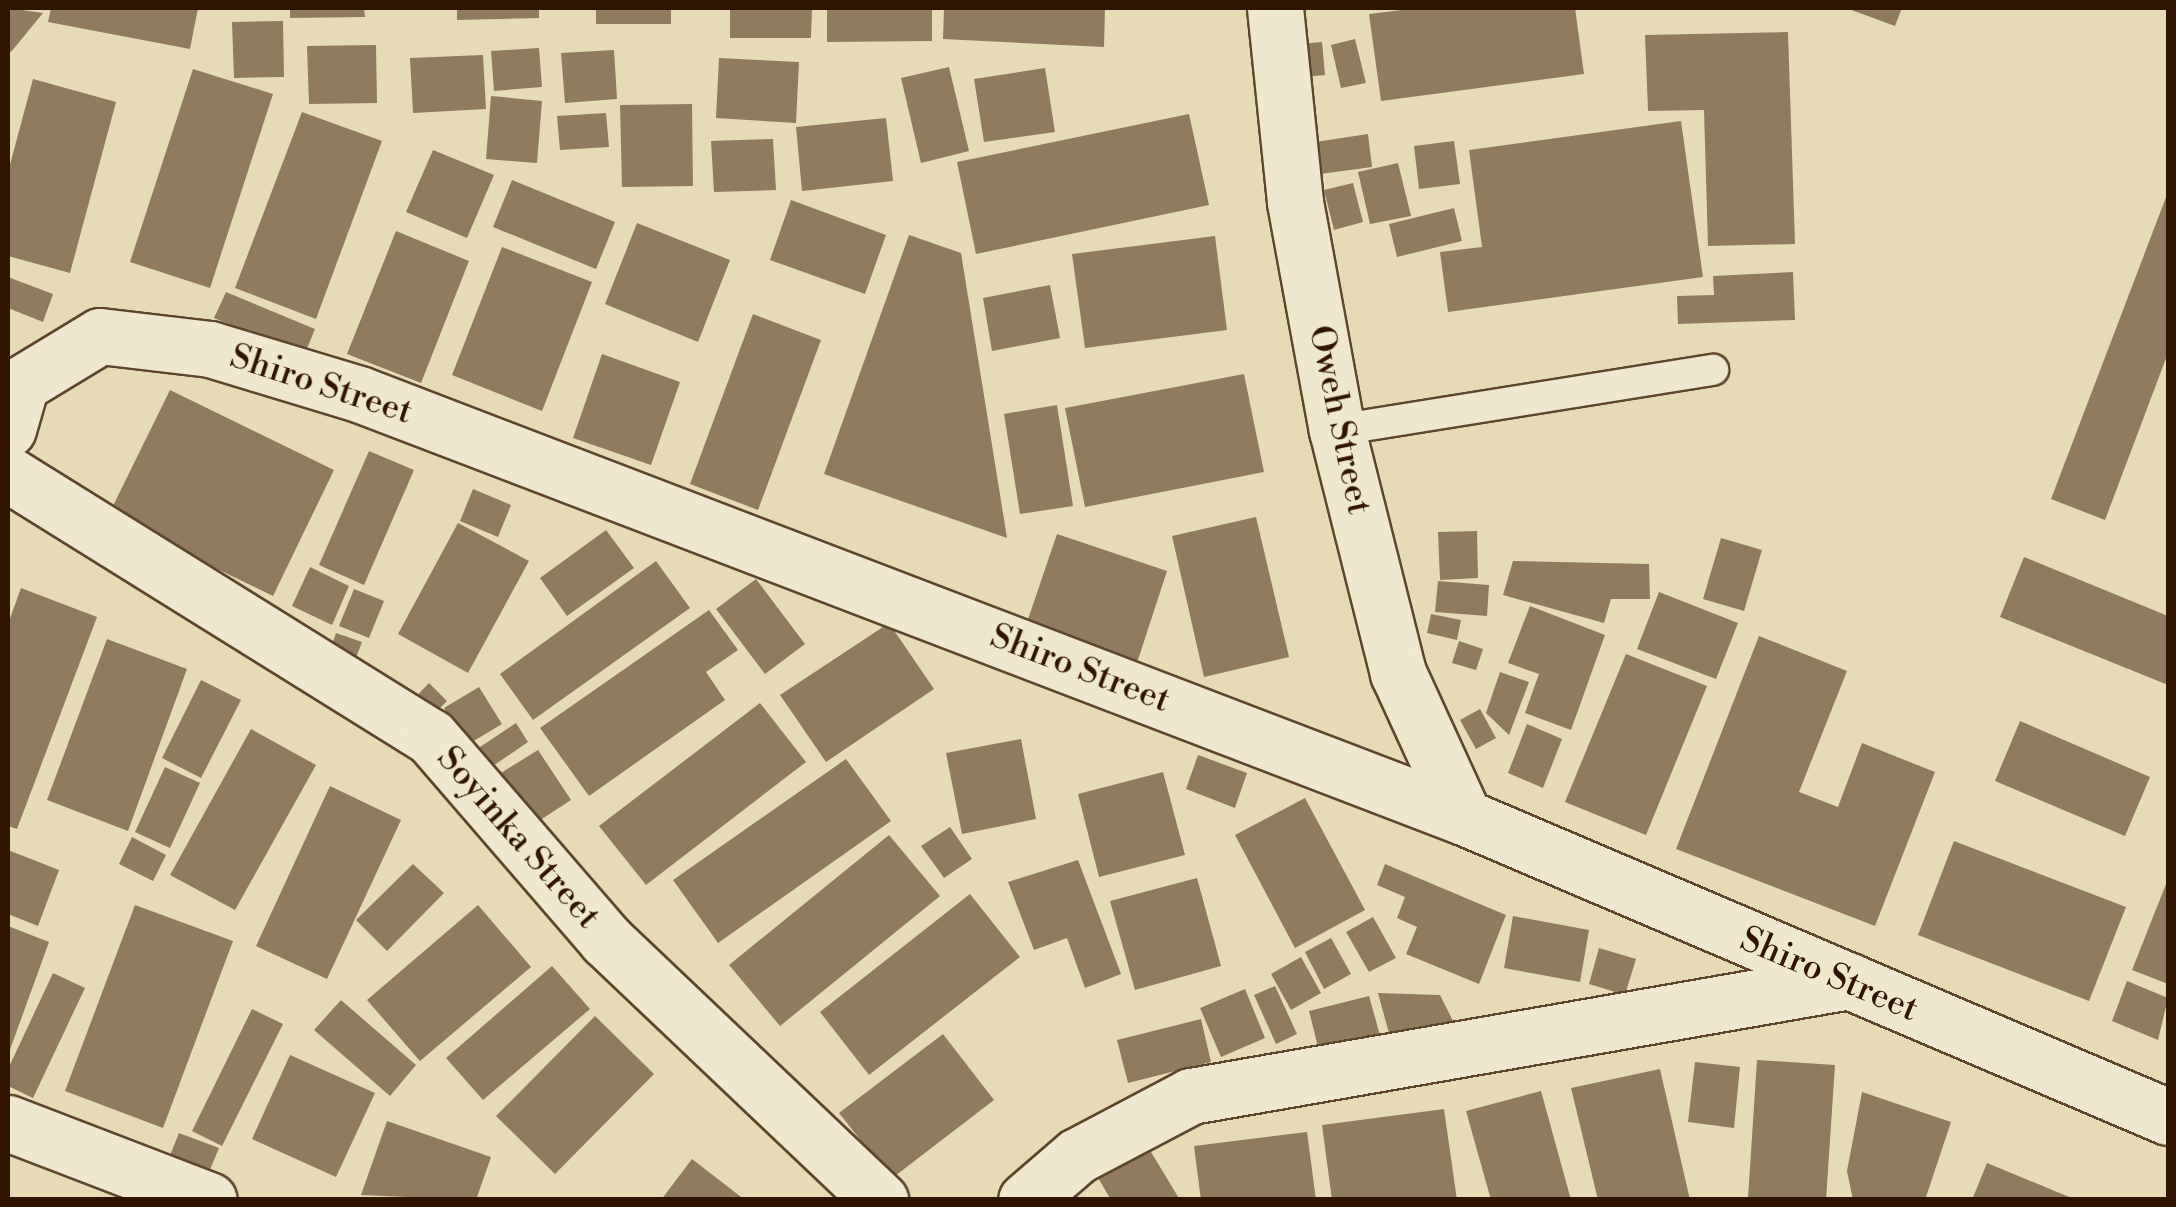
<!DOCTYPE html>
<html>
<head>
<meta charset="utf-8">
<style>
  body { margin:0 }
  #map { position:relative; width:2176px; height:1207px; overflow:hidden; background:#e7dbb5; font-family:"Libre Bodoni",serif }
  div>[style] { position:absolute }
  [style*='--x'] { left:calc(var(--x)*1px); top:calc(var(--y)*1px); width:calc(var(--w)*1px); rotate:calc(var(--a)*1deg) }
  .building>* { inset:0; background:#907b5e }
  .roads { filter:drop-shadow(2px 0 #5e462d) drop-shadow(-2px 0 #5e462d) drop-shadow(0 2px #5e462d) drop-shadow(0 -2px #5e462d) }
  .service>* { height:30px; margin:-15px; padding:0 15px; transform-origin:15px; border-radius:15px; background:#efe8cf }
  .minor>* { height:55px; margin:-27.5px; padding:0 27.5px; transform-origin:27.5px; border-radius:27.5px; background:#efe8cf }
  span { translate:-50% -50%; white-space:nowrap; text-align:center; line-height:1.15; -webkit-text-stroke:8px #efe8cf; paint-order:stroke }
  .street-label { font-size:35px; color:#311400 }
  .frame { position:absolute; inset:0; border:10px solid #311400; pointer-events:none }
</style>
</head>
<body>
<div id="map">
  <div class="building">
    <i style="clip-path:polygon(8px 8px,43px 13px,11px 52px,8px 49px)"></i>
    <i style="clip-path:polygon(51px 8px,198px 8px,190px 49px,48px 22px)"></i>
    <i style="clip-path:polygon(290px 8px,364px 8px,365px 17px,290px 18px)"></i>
    <i style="clip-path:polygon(457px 8px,539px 8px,539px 18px,457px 20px)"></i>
    <i style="clip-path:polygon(596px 8px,671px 8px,671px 24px,596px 24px)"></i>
    <i style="clip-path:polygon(730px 8px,812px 8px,811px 38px,730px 38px)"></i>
    <i style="clip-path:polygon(827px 8px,932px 8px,932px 41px,827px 42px)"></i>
    <i style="clip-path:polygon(944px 8px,1105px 8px,1104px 47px,943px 39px)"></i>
    <i style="clip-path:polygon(1418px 8px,1575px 8px,1584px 74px,1381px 101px,1369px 14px)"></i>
    <i style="clip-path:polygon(1846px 8px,1902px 8px,1895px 26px)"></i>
    <i style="clip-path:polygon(283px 21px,284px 77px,234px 78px,232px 22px)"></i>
    <i style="clip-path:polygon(1788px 32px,1795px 244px,1708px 246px,1704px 110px,1648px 111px,1645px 35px)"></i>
    <i style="clip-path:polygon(1355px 39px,1366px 83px,1341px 88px,1331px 45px)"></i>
    <i style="clip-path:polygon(1322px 42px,1325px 75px,1291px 78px,1287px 45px)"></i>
    <i style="clip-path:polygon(376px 45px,377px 103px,309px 104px,307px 46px)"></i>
    <i style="clip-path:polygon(539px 48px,542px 87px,494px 91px,491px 51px)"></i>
    <i style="clip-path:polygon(614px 50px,617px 99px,565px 103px,561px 53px)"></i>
    <i style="clip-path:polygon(483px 55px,486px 109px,413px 113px,410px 58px)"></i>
    <i style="clip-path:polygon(719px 58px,799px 62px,796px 123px,716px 118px)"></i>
    <i style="clip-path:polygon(949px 67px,969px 151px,921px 163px,901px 78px)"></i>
    <i style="clip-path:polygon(1045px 68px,1055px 132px,984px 142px,974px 79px)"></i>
    <i style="clip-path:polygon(193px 69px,273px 94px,210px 288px,130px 262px)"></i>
    <i style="clip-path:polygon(33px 79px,116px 102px,70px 273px,8px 256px,8px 172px)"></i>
    <i style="clip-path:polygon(491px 96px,542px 101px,537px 163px,486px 159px)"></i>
    <i style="clip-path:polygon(692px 104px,693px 186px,622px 187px,620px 105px)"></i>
    <i style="clip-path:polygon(302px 112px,382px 141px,316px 319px,235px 288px)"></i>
    <i style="clip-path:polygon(606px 113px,609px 147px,560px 150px,557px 116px)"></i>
    <i style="clip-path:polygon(1189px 114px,1209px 205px,976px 254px,957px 162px)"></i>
    <i style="clip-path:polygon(886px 118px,893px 181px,802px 191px,796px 127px)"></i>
    <i style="clip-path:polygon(1681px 121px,1703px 277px,1448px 312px,1440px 252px,1482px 247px,1469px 150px)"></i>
    <i style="clip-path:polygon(1368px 134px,1372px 167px,1320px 174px,1315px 142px)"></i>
    <i style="clip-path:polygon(773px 139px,776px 190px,714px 192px,711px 141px)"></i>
    <i style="clip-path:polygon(1454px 141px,1460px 184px,1419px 189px,1414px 146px)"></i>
    <i style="clip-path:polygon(433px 150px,494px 175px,467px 238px,406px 212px)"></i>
    <i style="clip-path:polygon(1398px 163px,1411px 216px,1370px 224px,1358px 172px)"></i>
    <i style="clip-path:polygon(512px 180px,615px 222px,596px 269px,493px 227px)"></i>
    <i style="clip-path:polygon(1353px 183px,1363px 222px,1334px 230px,1324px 190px)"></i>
    <i style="clip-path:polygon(2168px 192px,2168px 353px,2105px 520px,2051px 499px)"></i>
    <i style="clip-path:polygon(791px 200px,886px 235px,865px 294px,770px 260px)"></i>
    <i style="clip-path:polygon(1454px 208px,1462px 241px,1397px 257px,1389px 224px)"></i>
    <i style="clip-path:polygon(637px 223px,730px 260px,698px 342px,605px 304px)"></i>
    <i style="clip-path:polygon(396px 231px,469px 261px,421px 383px,347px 354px)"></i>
    <i style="clip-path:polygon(909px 235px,961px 253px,1007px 538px,824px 474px)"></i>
    <i style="clip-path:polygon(1215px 236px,1227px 330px,1085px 348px,1072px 254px)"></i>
    <i style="clip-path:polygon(502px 247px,592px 282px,542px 411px,452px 375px)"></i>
    <i style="clip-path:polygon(1793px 272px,1795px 320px,1678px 324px,1677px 296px,1714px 295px,1713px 276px)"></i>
    <i style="clip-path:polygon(8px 277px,53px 294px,43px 322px,8px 308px)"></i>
    <i style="clip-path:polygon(1050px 285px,1060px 338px,992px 351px,983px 298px)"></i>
    <i style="clip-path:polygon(226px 292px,315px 329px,304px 356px,214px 318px)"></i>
    <i style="clip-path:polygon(753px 314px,821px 340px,758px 510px,690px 484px)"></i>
    <i style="clip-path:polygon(602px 354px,680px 382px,651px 465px,573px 438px)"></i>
    <i style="clip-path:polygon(1244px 374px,1264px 472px,1085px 507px,1065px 408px)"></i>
    <i style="clip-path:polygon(170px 390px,334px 470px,273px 596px,108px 516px)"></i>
    <i style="clip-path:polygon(1057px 405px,1073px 506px,1020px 514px,1004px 414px)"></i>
    <i style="clip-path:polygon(369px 451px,414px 470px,364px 585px,319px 565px)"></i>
    <i style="clip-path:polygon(473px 489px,511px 505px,498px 537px,460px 521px)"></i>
    <i style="clip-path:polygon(1256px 517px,1289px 657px,1204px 677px,1172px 536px)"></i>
    <i style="clip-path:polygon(458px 523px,529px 561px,468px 673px,398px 634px)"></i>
    <i style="clip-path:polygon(606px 530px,634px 568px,567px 616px,540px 578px)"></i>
    <i style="clip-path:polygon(1477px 531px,1478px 578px,1440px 580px,1438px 532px)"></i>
    <i style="clip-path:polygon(1057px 534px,1167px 571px,1135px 669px,1024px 631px)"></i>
    <i style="clip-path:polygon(1721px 538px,1762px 550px,1744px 611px,1703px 599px)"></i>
    <i style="clip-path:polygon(2024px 557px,2168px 616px,2168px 685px,2000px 617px)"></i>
    <i style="clip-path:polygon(656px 561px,690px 608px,533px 720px,500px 674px)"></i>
    <i style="clip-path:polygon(1513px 561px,1649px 564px,1650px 599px,1611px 599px,1604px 623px,1503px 595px)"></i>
    <i style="clip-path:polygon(310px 567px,349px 586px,332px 625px,292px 606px)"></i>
    <i style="clip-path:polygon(756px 579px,805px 644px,765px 674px,716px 609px)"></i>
    <i style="clip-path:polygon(1438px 581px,1489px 585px,1487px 616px,1435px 612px)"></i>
    <i style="clip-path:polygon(21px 588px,97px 617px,17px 829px,8px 826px,8px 624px)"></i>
    <i style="clip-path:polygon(354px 589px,384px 601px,369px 638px,339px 626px)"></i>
    <i style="clip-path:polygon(1659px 592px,1738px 623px,1716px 679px,1637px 649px)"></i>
    <i style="clip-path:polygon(1530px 606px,1605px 635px,1571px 730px,1525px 713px,1539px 674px,1508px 663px)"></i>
    <i style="clip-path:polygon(709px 610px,738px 650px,706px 672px,725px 700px,589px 796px,540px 728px)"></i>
    <i style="clip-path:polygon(1431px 614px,1461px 620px,1457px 640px,1427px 633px)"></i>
    <i style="clip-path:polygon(889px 623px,934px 689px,826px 762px,780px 695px)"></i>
    <i style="clip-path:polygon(336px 633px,362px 642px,351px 671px,326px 662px)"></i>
    <i style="clip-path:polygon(1759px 636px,1847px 671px,1799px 792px,1838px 807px,1862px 743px,1935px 772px,1875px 926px,1676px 849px)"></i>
    <i style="clip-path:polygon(107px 639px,187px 669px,128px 831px,47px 800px)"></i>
    <i style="clip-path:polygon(1459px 641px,1483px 649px,1476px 670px,1452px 663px)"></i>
    <i style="clip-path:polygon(1626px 654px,1707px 686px,1646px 835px,1565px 802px)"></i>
    <i style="clip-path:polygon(1500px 672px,1529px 682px,1509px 735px,1486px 713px)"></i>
    <i style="clip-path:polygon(201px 680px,241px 700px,201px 778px,162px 758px)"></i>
    <i style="clip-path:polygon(429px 683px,447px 701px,422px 726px,405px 708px)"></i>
    <i style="clip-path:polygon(479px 687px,502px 724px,467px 745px,444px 708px)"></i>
    <i style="clip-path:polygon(760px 703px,806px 762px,646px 885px,599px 826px)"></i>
    <i style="clip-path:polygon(1480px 709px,1496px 738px,1476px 749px,1460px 720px)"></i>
    <i style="clip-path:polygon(2020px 721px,2150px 777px,2125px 836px,1995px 781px)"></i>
    <i style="clip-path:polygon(516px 723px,528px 742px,487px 770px,474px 751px)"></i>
    <i style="clip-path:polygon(1527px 724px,1562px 739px,1543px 788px,1508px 773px)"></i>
    <i style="clip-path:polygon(251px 729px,316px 765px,235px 910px,170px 875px)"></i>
    <i style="clip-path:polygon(1021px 739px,1036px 819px,962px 834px,946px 753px)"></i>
    <i style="clip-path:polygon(538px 750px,571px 800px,528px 828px,496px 776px)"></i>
    <i style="clip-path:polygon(1198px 755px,1247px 773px,1235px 808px,1186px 789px)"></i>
    <i style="clip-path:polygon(846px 759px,891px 821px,718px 943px,673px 880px)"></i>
    <i style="clip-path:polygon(165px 767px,200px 783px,170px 848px,135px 832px)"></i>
    <i style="clip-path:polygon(1163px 772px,1185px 855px,1099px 877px,1078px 794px)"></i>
    <i style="clip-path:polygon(330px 786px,401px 820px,327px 979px,256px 946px)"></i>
    <i style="clip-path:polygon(1305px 798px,1365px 910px,1295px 948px,1235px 835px)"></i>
    <i style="clip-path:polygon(950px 827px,972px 859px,944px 878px,921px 846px)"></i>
    <i style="clip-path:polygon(889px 835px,940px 896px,780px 1026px,729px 965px)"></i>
    <i style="clip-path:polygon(132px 837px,166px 855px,153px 881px,119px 864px)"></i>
    <i style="clip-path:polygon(1954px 841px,2126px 907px,2089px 1001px,1918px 935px)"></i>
    <i style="clip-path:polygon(8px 850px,59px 870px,38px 926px,8px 914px)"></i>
    <i style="clip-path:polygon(1078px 860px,1121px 974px,1085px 988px,1067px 938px,1034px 950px,1008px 882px)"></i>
    <i style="clip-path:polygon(413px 864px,444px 893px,387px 951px,356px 920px)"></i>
    <i style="clip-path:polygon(1385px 864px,1506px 915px,1479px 984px,1406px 954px,1417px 927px,1397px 918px,1405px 897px,1377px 885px)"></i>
    <i style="clip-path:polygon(1197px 878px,1221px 966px,1135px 990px,1110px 901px)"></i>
    <i style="clip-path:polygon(2168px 879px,2168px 984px,2132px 970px)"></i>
    <i style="clip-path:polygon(970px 894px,1020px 957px,869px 1075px,820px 1012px)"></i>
    <i style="clip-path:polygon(135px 905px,233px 941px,163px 1128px,65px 1091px)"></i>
    <i style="clip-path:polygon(478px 905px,531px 967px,420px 1061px,367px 1000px)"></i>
    <i style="clip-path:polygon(1513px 916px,1589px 930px,1580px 982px,1504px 968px)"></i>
    <i style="clip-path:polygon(1373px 917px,1396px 958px,1369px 972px,1346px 932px)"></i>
    <i style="clip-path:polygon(8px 926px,49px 942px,8px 1055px)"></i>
    <i style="clip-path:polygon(1331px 938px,1351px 974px,1324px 989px,1305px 952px)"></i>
    <i style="clip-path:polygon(1599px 948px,1636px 959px,1625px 995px,1589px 984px)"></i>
    <i style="clip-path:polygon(1301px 957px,1321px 993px,1291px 1010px,1271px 974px)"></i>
    <i style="clip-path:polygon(552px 966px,590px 1009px,483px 1100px,446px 1058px)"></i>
    <i style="clip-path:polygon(53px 973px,85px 988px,33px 1098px,8px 1086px,8px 1069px)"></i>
    <i style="clip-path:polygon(2127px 981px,2168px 998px,2158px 1040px,2112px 1021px)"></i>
    <i style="clip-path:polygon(1275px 986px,1297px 1034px,1276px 1044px,1254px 995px)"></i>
    <i style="clip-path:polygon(1245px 989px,1265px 1038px,1221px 1057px,1200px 1008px)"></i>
    <i style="clip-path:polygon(1378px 993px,1440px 995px,1453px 1021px,1390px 1037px)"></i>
    <i style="clip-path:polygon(1369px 996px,1381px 1039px,1320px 1055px,1309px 1011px)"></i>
    <i style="clip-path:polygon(341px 1000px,416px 1065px,390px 1096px,314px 1030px)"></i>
    <i style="clip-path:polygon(252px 1009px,283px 1024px,222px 1146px,192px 1131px)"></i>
    <i style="clip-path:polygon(595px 1016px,654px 1074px,555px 1174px,496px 1116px)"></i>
    <i style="clip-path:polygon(1201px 1019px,1211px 1062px,1128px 1083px,1117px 1040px)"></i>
    <i style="clip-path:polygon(943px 1034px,994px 1100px,891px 1179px,839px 1113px)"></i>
    <i style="clip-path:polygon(290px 1055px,375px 1093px,336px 1177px,252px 1139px)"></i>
    <i style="clip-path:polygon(1757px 1060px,1835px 1065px,1826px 1200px,1748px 1198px)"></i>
    <i style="clip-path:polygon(1695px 1062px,1740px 1067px,1734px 1128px,1688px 1122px)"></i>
    <i style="clip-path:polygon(1660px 1069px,1690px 1200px,1598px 1200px,1571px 1088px)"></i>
    <i style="clip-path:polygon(1541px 1091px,1571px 1200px,1491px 1200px,1466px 1111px)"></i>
    <i style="clip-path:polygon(1862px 1092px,1951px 1122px,1925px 1200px,1853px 1200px,1847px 1171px)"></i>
    <i style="clip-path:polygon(1444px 1109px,1457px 1200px,1332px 1200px,1322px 1125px)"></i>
    <i style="clip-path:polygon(387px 1121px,491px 1157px,476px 1200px,361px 1195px)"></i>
    <i style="clip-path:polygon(1307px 1132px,1316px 1200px,1201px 1200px,1194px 1146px)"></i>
    <i style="clip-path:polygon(179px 1133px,219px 1148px,204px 1184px,165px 1168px)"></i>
    <i style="clip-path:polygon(1148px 1147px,1180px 1200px,1111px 1200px,1097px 1176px)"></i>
    <i style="clip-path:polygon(692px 1159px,745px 1200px,661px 1200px)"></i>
    <i style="clip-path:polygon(1987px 1163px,2074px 1199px,2074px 1200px,1972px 1200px)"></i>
  </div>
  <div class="roads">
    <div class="service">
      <i style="--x:1337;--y:430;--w:381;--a:-9.1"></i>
    </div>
    <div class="minor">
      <i style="--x:1275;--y:8;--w:195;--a:84.1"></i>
      <i style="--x:1295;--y:202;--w:232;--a:79.6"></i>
      <i style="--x:1337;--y:430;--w:251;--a:75.9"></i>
      <i style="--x:1398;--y:673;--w:158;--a:65.4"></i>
      <i style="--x:8;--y:429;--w:47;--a:-73.9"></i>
      <i style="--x:21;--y:384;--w:92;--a:-31.3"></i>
      <i style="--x:100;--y:336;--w:111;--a:6.7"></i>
      <i style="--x:210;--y:349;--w:156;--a:16.8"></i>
      <i style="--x:359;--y:394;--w:1183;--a:20.95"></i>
      <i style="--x:1464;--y:817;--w:765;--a:23.08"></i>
      <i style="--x:8;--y:474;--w:498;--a:31.9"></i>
      <i style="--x:431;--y:737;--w:268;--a:49.2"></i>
      <i style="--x:606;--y:940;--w:378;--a:43.5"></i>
      <i style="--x:8;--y:1123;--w:215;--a:21"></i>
      <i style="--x:1026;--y:1200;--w:67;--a:-40.8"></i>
      <i style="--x:1077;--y:1156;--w:129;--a:-27.8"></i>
      <i style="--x:1191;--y:1096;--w:668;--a:-9.91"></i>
    </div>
  </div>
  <div class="street-label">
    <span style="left:321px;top:385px;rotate:18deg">Shiro Street</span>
    <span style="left:1339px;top:420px;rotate:78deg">Oweh Street</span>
    <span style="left:1080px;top:669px;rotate:21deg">Shiro Street</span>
    <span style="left:518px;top:838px;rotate:49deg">Soyinka Street</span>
    <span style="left:1829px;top:975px;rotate:23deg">Shiro Street</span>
  </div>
  <div class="frame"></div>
</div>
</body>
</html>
